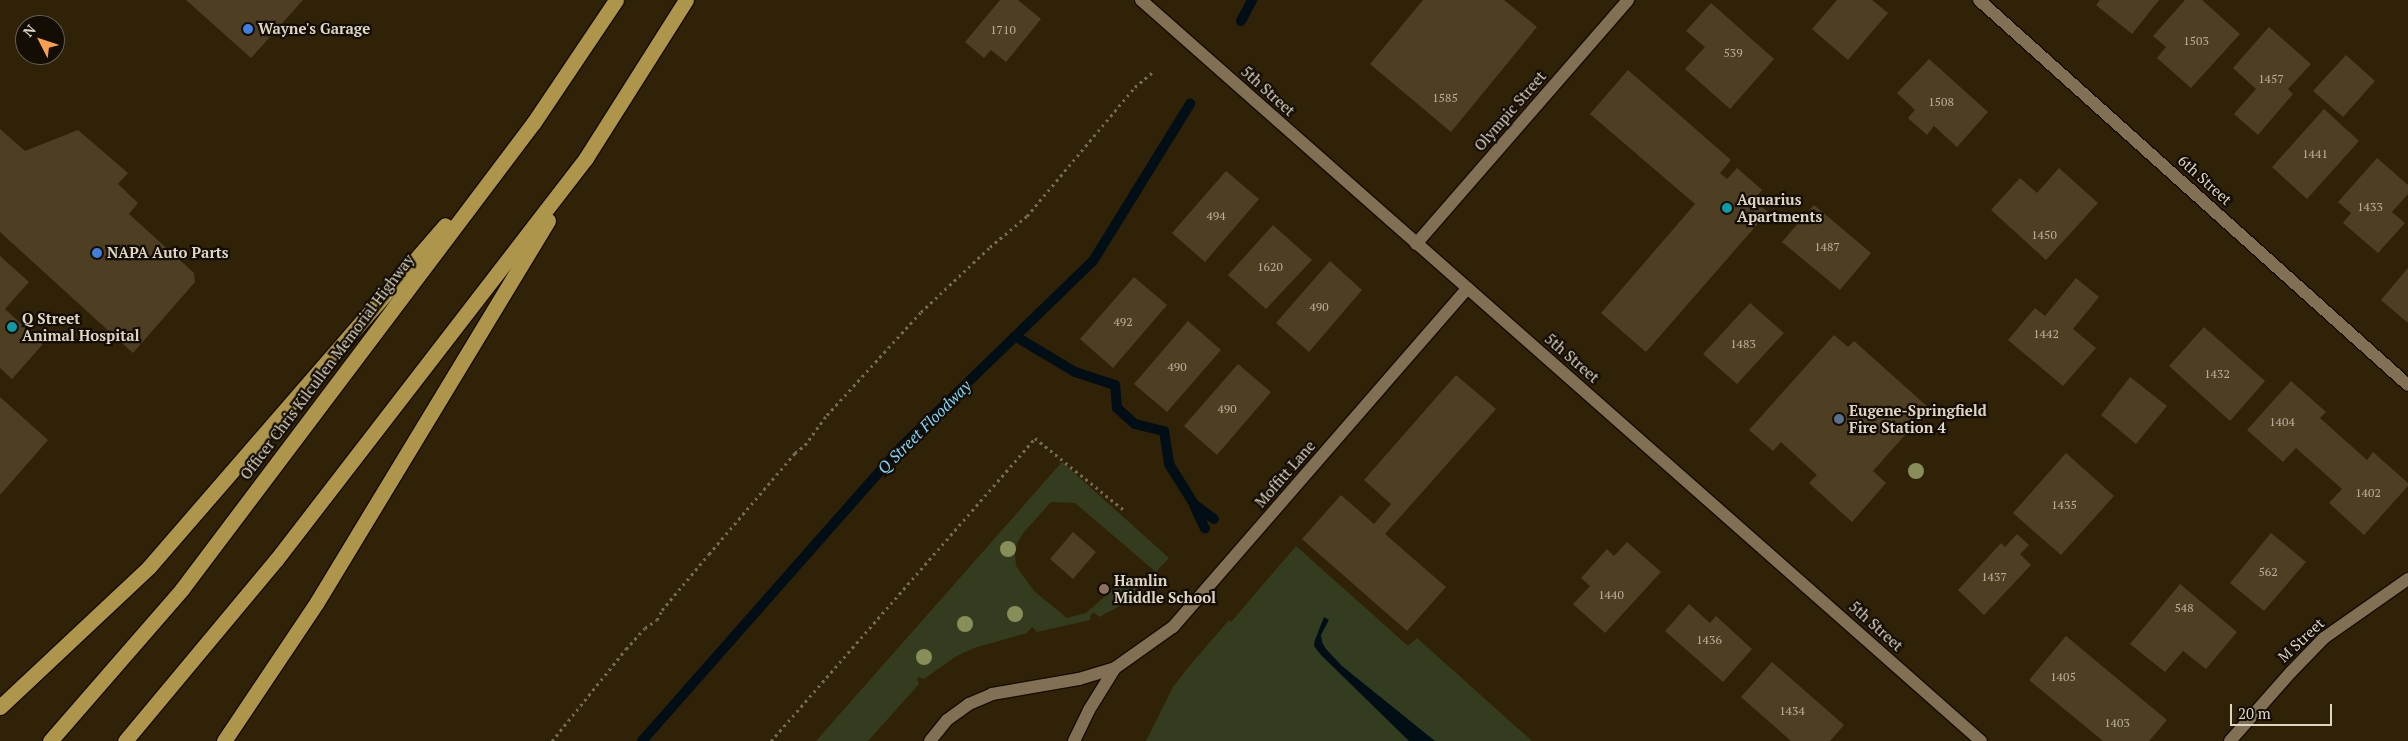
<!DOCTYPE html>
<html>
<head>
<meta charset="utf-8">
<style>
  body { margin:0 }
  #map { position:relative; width:2408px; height:741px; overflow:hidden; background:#302206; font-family:"PT Serif",serif }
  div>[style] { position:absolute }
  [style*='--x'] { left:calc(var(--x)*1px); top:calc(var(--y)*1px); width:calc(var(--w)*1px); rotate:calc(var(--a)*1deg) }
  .green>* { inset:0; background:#343c20 }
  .water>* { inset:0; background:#010e16 }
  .stream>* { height:10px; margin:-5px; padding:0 5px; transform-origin:5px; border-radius:5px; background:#010e16 }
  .building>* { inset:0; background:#4e3f23 }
  .path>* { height:3px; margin-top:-1.5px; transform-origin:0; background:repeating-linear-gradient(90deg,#776b54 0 2.5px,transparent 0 6.5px) }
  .roads { filter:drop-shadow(1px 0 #160c00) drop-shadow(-1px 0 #160c00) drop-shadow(0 1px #160c00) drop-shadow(0 -1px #160c00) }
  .minor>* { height:12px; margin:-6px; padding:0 6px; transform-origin:6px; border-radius:6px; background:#817053 }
  .secondary>* { height:12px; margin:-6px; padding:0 6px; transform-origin:6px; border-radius:6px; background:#817053 }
  .motorway>* { height:15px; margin:-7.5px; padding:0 7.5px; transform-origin:7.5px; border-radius:7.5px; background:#ad964b }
  .trees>* { width:16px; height:16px; margin:-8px; border-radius:50%; background:#878e57 }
  .dots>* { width:14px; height:14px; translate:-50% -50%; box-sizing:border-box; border:2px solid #130d03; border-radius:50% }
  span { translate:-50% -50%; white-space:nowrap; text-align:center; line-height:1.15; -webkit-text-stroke:4.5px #130d03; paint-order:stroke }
  .number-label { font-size:12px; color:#bab09c }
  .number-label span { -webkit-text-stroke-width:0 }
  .poi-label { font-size:15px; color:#ded5c5; font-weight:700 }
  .left { translate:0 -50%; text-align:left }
  .street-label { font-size:15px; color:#ded5c5 }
  .water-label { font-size:16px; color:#7ed4fd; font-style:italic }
  .north { position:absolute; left:15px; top:15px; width:50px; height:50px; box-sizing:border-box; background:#130d03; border:1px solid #645d51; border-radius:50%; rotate:311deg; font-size:14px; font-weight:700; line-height:20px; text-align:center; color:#ded5c5 }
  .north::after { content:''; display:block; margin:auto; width:18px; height:22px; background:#f99f4d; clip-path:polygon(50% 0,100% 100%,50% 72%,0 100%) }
  .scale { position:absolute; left:2230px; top:704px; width:102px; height:22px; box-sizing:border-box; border:2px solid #ded5c5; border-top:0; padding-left:6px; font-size:15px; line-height:18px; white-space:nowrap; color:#ded5c5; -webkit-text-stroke:4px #130d03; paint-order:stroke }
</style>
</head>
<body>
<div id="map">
  <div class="green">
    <i style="clip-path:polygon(1062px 462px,1169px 558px,1156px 572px,1075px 503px,1051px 502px,1024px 532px,1017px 543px,1015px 554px,1016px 566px,1034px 591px,1067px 618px,1086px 613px,1121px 582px,1129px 582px,1139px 591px,1118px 607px,1099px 617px,1095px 613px,1091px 614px,1090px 620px,1037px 632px,1032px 627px,1027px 633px,974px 648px,955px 657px,924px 679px,919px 677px,917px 679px,919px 684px,868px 741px,816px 741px)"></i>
    <i style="clip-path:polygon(1296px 546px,1408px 646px,1417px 638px,1532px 741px,1146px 741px,1173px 687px,1186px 670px,1229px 620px,1231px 622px)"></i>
  </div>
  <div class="water">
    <i style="clip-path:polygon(1324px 617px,1329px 620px,1321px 635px,1322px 642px,1326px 649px,1342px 666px,1435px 741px,1409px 741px,1321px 655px,1314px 646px,1315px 640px)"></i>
  </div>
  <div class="stream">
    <i style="--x:1241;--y:21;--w:24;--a:-62"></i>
    <i style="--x:1015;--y:336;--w:70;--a:31"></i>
    <i style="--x:1075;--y:372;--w:42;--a:18"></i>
    <i style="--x:1115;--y:385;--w:23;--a:85"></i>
    <i style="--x:1117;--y:408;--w:24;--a:42"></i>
    <i style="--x:1135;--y:424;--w:30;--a:14"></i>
    <i style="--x:1164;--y:431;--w:33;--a:81"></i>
    <i style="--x:1169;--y:464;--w:47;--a:58"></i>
    <i style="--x:1194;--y:504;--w:25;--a:37"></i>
    <i style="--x:1194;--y:505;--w:26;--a:65"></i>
    <i style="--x:642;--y:741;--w:392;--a:-48.6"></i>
    <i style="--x:901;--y:447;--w:267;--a:-44.1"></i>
    <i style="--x:1093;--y:261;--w:185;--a:-58.3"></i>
  </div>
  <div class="building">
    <i style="clip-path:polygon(186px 0,303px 0,251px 58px)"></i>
    <i style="clip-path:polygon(1000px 0,1018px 0,1041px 19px,1006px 62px,991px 50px,984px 58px,965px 42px)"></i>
    <i style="clip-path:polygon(1423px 0,1504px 0,1537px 27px,1451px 132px,1370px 64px)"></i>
    <i style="clip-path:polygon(1837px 0,1872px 0,1888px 13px,1848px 60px,1812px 29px)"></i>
    <i style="clip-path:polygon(2100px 0,2159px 0,2132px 34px,2096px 5px)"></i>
    <i style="clip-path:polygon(2185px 0,2202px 0,2240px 34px,2191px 88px,2157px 58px,2166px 47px,2153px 36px)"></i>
    <i style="clip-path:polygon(1711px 3px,1774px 59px,1730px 109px,1685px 69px,1705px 47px,1686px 31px)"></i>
    <i style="clip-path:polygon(2269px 27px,2311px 64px,2288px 89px,2293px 94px,2258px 135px,2234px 114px,2256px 89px,2233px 68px)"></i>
    <i style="clip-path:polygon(2346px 55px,2375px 81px,2343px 117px,2313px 91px)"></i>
    <i style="clip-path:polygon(1929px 59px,1988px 112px,1957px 147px,1934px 126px,1927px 135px,1908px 118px,1915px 110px,1897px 93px)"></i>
    <i style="clip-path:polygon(1628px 70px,1731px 160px,1720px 173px,1727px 179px,1737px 168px,1762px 190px,1754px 200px,1768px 212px,1646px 352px,1601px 313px,1695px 204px,1590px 114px)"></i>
    <i style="clip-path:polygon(2324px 109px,2359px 141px,2307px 199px,2272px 167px)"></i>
    <i style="clip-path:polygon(0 129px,25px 151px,78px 130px,128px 173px,118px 184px,138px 203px,129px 214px,194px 273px,195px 282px,133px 353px,0 232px)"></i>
    <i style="clip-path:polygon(2377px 158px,2408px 185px,2408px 194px,2392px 212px,2405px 223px,2378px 253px,2343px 223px,2351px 213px,2338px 202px)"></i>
    <i style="clip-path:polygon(2059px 168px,2098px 203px,2046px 260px,1991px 210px,2020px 178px,2037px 193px)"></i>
    <i style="clip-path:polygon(1226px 171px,1259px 199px,1205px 262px,1172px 233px)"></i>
    <i style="clip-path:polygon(1814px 205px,1871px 253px,1840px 290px,1782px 242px)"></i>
    <i style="clip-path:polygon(1273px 225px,1312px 260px,1266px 309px,1228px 275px)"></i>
    <i style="clip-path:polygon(0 256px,29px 282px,5px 309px,43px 344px,12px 379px,0 368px)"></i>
    <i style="clip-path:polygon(1330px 261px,1362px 290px,1309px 352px,1276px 323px)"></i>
    <i style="clip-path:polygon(2408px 268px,2408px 323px,2381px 300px)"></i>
    <i style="clip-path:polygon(1134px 277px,1167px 305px,1113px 368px,1080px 339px)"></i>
    <i style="clip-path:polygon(2076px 278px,2099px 297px,2073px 329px,2096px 348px,2063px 386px,2008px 340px,2035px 308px,2045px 316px)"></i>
    <i style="clip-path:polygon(1750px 303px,1784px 333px,1737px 384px,1703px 354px)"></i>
    <i style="clip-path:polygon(1188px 321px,1221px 350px,1167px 412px,1134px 384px)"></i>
    <i style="clip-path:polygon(2204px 327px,2265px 381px,2230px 421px,2169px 366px)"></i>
    <i style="clip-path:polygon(1834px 335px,1848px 347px,1854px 341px,1929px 408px,1873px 471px,1886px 483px,1852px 522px,1809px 483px,1817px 475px,1781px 442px,1773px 451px,1749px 430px)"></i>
    <i style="clip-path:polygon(1238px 364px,1271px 392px,1217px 455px,1184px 426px)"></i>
    <i style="clip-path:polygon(1456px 375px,1496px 409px,1385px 534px,1446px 587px,1407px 631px,1302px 539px,1341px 495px,1374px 524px,1391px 504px,1364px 480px)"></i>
    <i style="clip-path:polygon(2130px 377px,2167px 406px,2136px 444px,2101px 415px)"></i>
    <i style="clip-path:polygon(2291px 381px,2326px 412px,2320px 418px,2367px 460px,2373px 452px,2408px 483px,2408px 486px,2364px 535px,2329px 503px,2342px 489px,2296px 448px,2283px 462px,2247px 430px)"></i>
    <i style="clip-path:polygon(0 397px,48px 440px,0 495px)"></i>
    <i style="clip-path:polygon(2066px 453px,2114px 496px,2061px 555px,2013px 513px)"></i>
    <i style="clip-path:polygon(1073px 532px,1096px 552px,1073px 579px,1050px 559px)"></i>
    <i style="clip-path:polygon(2271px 533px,2306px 562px,2264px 611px,2230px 583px)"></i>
    <i style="clip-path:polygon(2017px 534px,2029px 545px,2020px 554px,2031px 565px,1984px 615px,1958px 590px,2001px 543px,2005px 547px)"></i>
    <i style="clip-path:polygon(1627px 542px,1661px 572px,1605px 633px,1573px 604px,1590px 586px,1581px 578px,1607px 549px,1614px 556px)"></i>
    <i style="clip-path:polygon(2180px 584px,2237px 632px,2206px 669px,2183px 651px,2165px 672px,2130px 644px)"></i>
    <i style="clip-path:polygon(1689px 604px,1710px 623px,1716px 616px,1752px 649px,1723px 682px,1665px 631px)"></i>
    <i style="clip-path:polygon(2066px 636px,2167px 720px,2149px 741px,2103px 741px,2029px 680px)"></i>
    <i style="clip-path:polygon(1772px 662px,1844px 725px,1830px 741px,1791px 741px,1741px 697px)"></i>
  </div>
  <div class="path">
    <i style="--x:552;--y:741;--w:118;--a:-51.2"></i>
    <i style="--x:626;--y:649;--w:28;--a:-48"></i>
    <i style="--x:645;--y:628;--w:14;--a:-34"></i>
    <i style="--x:657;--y:620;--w:11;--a:-63"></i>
    <i style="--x:662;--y:610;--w:73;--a:-50"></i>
    <i style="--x:709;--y:554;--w:133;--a:-49.6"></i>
    <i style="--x:795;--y:453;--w:13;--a:-39"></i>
    <i style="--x:805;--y:445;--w:37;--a:-54"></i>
    <i style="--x:827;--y:415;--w:139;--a:-47.6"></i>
    <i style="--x:921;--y:312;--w:95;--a:-43.3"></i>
    <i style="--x:990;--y:247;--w:48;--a:-40"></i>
    <i style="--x:1027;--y:216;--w:168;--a:-50.1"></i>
    <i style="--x:1135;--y:87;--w:23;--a:-40"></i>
    <i style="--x:771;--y:741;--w:402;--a:-48.9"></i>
    <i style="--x:1035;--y:438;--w:116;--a:39"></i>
  </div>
  <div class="roads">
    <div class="minor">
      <i style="--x:1979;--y:0;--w:576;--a:41.91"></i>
      <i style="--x:1416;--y:244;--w:323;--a:-49"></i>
      <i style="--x:930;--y:741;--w:27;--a:-51"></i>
      <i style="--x:947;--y:720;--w:27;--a:-36"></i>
      <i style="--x:969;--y:704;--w:25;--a:-23"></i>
      <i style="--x:992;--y:694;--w:88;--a:-9.8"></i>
      <i style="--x:1079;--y:679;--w:38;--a:-17"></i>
      <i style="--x:1115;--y:668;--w:71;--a:-35.3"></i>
      <i style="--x:1173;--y:627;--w:449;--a:-49"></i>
      <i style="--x:1074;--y:741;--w:34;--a:-64"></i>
      <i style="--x:1089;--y:710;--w:49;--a:-58.2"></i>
      <i style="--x:2230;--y:741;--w:92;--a:-48.5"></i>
      <i style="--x:2291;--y:672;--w:47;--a:-45.9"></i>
      <i style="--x:2324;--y:638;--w:103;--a:-35.1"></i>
    </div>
    <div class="secondary">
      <i style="--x:1141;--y:0;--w:1120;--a:41.42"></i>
    </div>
    <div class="motorway">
      <i style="--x:0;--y:707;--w:204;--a:-43.2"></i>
      <i style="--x:149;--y:567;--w:452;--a:-49.1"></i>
      <i style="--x:50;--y:741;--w:201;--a:-49"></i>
      <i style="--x:182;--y:589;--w:585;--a:-52.99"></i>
      <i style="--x:534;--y:122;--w:147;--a:-56.1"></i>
      <i style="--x:125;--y:741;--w:236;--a:-50.2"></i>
      <i style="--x:276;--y:560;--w:508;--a:-52.36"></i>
      <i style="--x:586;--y:158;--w:187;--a:-57.7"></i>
      <i style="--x:224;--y:741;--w:167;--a:-56.2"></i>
      <i style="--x:317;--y:602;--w:446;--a:-58.8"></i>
    </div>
  </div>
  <div class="trees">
    <i style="left:1916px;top:471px"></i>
    <i style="left:1008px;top:549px"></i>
    <i style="left:1015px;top:614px"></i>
    <i style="left:965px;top:624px"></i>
    <i style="left:924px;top:657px"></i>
  </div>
  <div class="dots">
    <i style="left:248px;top:29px;background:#3f7fe0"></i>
    <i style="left:1727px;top:208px;background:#0f9aa8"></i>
    <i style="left:97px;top:253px;background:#3f7fe0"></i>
    <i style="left:12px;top:327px;background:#0f9aa8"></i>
    <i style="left:1839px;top:419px;background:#5c6f8a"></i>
    <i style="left:1104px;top:589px;background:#8d6e63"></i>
  </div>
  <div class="number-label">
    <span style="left:1003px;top:30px">1710</span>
    <span style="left:2196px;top:41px">1503</span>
    <span style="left:1733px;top:53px">539</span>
    <span style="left:2271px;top:79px">1457</span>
    <span style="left:1445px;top:98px">1585</span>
    <span style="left:1941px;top:102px">1508</span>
    <span style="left:2315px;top:154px">1441</span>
    <span style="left:2370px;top:207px">1433</span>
    <span style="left:1216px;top:216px">494</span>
    <span style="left:2044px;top:235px">1450</span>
    <span style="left:1827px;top:247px">1487</span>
    <span style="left:1270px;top:267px">1620</span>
    <span style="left:1319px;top:307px">490</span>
    <span style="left:1123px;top:322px">492</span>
    <span style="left:2046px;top:334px">1442</span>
    <span style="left:1743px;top:344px">1483</span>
    <span style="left:1177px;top:367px">490</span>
    <span style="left:2217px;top:374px">1432</span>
    <span style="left:1227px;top:409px">490</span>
    <span style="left:2282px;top:422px">1404</span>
    <span style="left:2368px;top:493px">1402</span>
    <span style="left:2064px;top:505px">1435</span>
    <span style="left:2268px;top:572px">562</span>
    <span style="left:1994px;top:577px">1437</span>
    <span style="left:1611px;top:595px">1440</span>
    <span style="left:2184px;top:608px">548</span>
    <span style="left:1709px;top:640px">1436</span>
    <span style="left:2063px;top:677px">1405</span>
    <span style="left:1792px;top:711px">1434</span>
    <span style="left:2117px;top:723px">1403</span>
  </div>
  <div class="poi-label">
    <span class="left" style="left:258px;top:29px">Wayne's Garage</span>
    <span class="left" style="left:1737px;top:208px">Aquarius<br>Apartments</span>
    <span class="left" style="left:107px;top:253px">NAPA Auto Parts</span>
    <span class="left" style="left:22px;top:327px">Q Street<br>Animal Hospital</span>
    <span class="left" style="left:1849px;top:419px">Eugene-Springfield<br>Fire Station 4</span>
    <span class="left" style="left:1114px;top:589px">Hamlin<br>Middle School</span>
  </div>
  <div class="street-label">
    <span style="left:1268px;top:91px;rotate:42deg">5th Street</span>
    <span style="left:1510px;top:111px;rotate:-49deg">Olympic Street</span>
    <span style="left:2205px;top:180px;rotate:42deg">6th Street</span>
    <span style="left:1572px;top:358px;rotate:41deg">5th Street</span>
    <span style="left:327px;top:367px;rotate:-53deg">Officer Chris Kilcullen Memorial Highway</span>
    <span style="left:1285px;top:474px;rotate:-49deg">Moffitt Lane</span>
    <span style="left:1876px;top:626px;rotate:42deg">5th Street</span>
    <span style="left:2301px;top:640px;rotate:-43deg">M Street</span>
  </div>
  <div class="water-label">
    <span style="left:924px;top:427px;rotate:-45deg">Q Street Floodway</span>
  </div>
  <div class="north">N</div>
  <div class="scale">20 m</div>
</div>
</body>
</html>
